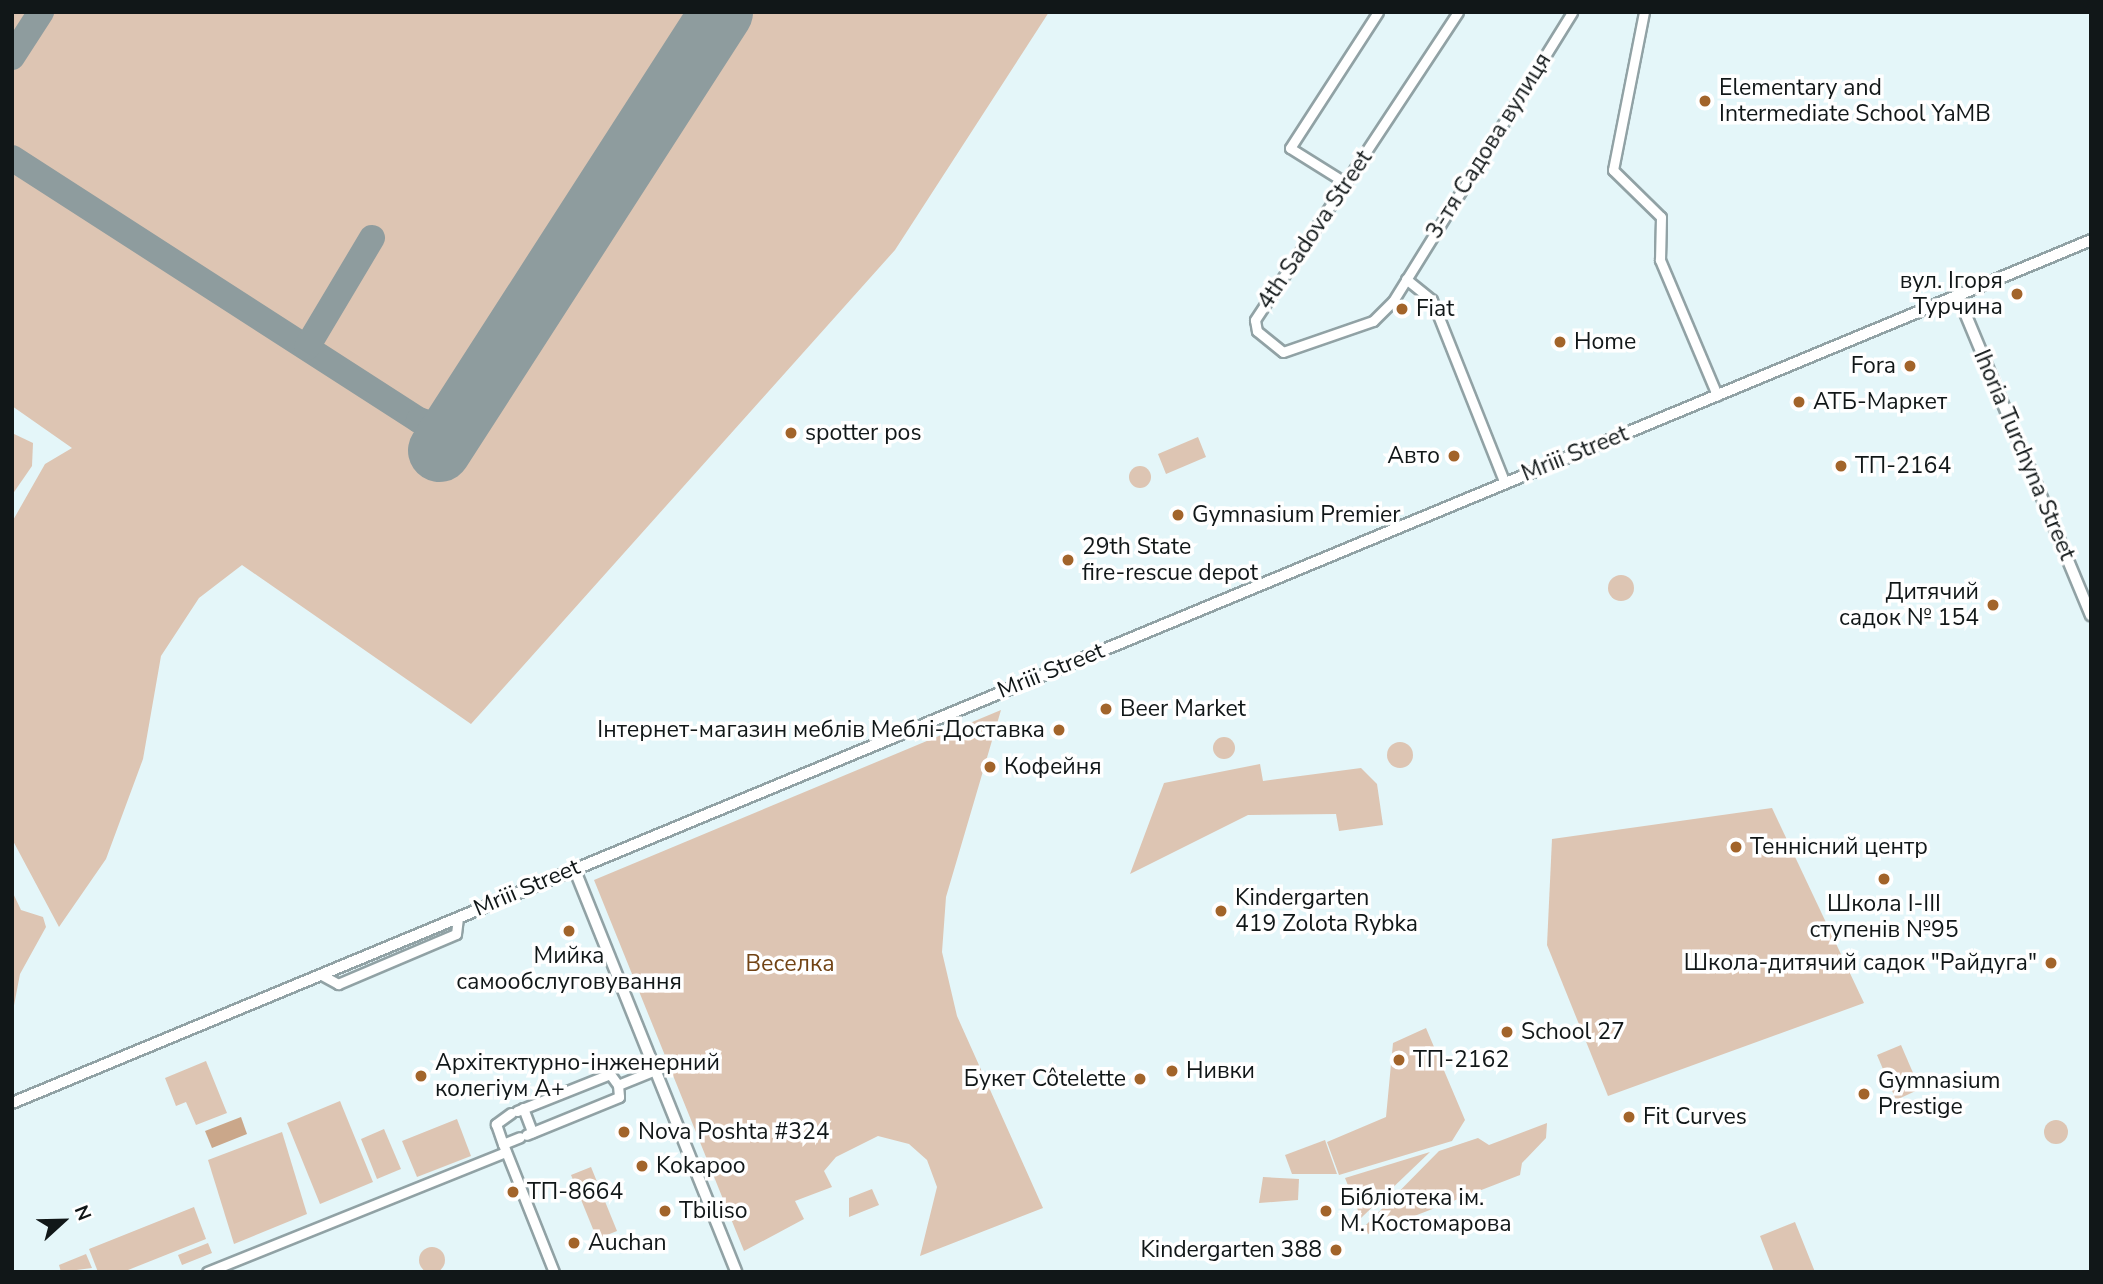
<!DOCTYPE html>
<html>
<head>
<meta charset="utf-8">
<style>
  body { margin:0 }
  #map { position:relative; width:2103px; height:1284px; overflow:hidden; background:#e4f6f9; font-family:"Nunito Sans",sans-serif }
  div>[style] { position:absolute }
  [style*='--x'] { left:calc(var(--x)*1px); top:calc(var(--y)*1px); width:calc(var(--w)*1px); rotate:calc(var(--a)*1deg) }
  .green>* { inset:0; background:#ddc5b3 }
  .round { border-radius:50% }
  .water>* { inset:0; background:#caa78a }
  .taxiway>* { height:26px; margin:-13px; padding:0 13px; transform-origin:13px; border-radius:13px; background:#8e9c9e }
  .runway>* { height:63px; margin:-31.5px; padding:0 31.5px; transform-origin:31.5px; border-radius:31.5px; background:#8e9c9e }
  .roads { filter:drop-shadow(2px 0 #91a2a5) drop-shadow(-2px 0 #91a2a5) drop-shadow(0 2px #91a2a5) drop-shadow(0 -2px #91a2a5) }
  .minor>* { height:9px; margin:-4.5px; padding:0 4.5px; transform-origin:4.5px; border-radius:4.5px; background:#fff }
  .tertiary>* { height:10px; margin:-5px; padding:0 5px; transform-origin:5px; border-radius:5px; background:#fff }
  .dots>* { width:19px; height:19px; translate:-50% -50%; box-sizing:border-box; border:4px solid #fff; border-radius:50% }
  span { translate:-50% -50%; white-space:nowrap; text-align:center; line-height:1.15; -webkit-text-stroke:7px #fff; paint-order:stroke }
  .poi-label { font-size:23px; color:#111718 }
  .left { translate:0 -50%; text-align:left }
  .right { translate:-100% -50%; text-align:right }
  .street-label { font-size:23px; color:#111718 }
  .park-label { font-size:23px; color:#714314 }
  .frame { position:absolute; inset:0; border:14px solid #111718; pointer-events:none }
  .north { position:absolute; left:28px; top:1186px; width:70px; height:70px; -webkit-text-stroke:5px #fff; paint-order:stroke; rotate:68deg; font-size:19px; font-weight:700; line-height:28px; text-align:center; color:#111718 }
  .north::after { content:''; display:block; margin:auto; width:24px; height:32px; background:#111718; clip-path:polygon(50% 0,100% 100%,50% 72%,0 100%) }
</style>
</head>
<body>
<div id="map">
  <div class="green">
    <i style="clip-path:polygon(12px 12px,1049px 12px,895px 250px,471px 724px,242px 565px,199px 598px,161px 656px,143px 759px,106px 859px,59px 927px,12px 839px,12px 522px,45px 464px,72px 448px,12px 406px)"></i>
    <i style="clip-path:polygon(12px 433px,33px 443px,32px 466px,12px 495px)"></i>
    <i style="clip-path:polygon(1198px 437px,1206px 457px,1166px 474px,1158px 454px)"></i>
    <i class="round" style="left:1129px;top:466px;width:22px;height:22px"></i>
    <i class="round" style="left:1608px;top:575px;width:26px;height:26px"></i>
    <i style="clip-path:polygon(1001px 710px,946px 897px,942px 952px,957px 1016px,1043px 1208px,920px 1256px,937px 1187px,927px 1160px,909px 1144px,878px 1136px,836px 1157px,824px 1171px,832px 1187px,795px 1201px,804px 1219px,744px 1251px,594px 880px)"></i>
    <i class="round" style="left:1213px;top:737px;width:22px;height:22px"></i>
    <i class="round" style="left:1387px;top:742px;width:26px;height:26px"></i>
    <i style="clip-path:polygon(1260px 764px,1263px 781px,1361px 768px,1377px 784px,1383px 825px,1339px 831px,1336px 814px,1248px 815px,1130px 874px,1164px 783px)"></i>
    <i style="clip-path:polygon(1772px 808px,1864px 1003px,1608px 1096px,1547px 945px,1552px 839px)"></i>
    <i style="clip-path:polygon(12px 891px,21px 910px,43px 917px,46px 927px,20px 974px,12px 1016px)"></i>
    <i style="clip-path:polygon(1426px 1028px,1465px 1120px,1452px 1141px,1339px 1175px,1327px 1142px,1386px 1117px,1393px 1043px)"></i>
    <i style="clip-path:polygon(1901px 1045px,1920px 1089px,1896px 1100px,1877px 1055px)"></i>
    <i style="clip-path:polygon(206px 1061px,227px 1113px,196px 1125px,186px 1102px,176px 1106px,165px 1078px)"></i>
    <i style="clip-path:polygon(340px 1101px,373px 1182px,320px 1204px,287px 1123px)"></i>
    <i style="clip-path:polygon(457px 1119px,471px 1156px,417px 1177px,402px 1141px)"></i>
    <i class="round" style="left:2044px;top:1120px;width:24px;height:24px"></i>
    <i style="clip-path:polygon(1547px 1123px,1546px 1138px,1522px 1163px,1520px 1175px,1368px 1234px,1365px 1226px,1439px 1151px,1478px 1138px,1489px 1145px)"></i>
    <i style="clip-path:polygon(384px 1129px,401px 1169px,377px 1179px,361px 1139px)"></i>
    <i style="clip-path:polygon(282px 1132px,307px 1214px,234px 1244px,208px 1160px)"></i>
    <i style="clip-path:polygon(1325px 1140px,1337px 1174px,1292px 1174px,1285px 1155px)"></i>
    <i style="clip-path:polygon(1430px 1152px,1361px 1218px,1345px 1178px)"></i>
    <i style="clip-path:polygon(591px 1167px,617px 1231px,597px 1239px,571px 1175px)"></i>
    <i style="clip-path:polygon(1263px 1177px,1299px 1179px,1298px 1200px,1259px 1203px)"></i>
    <i style="clip-path:polygon(872px 1189px,879px 1205px,849px 1217px,849px 1198px)"></i>
    <i style="clip-path:polygon(194px 1207px,206px 1239px,123px 1272px,98px 1272px,89px 1249px)"></i>
    <i style="clip-path:polygon(1795px 1222px,1815px 1272px,1774px 1272px,1760px 1236px)"></i>
    <i style="clip-path:polygon(208px 1243px,212px 1253px,182px 1265px,178px 1255px)"></i>
    <i class="round" style="left:419px;top:1247px;width:26px;height:26px"></i>
    <i style="clip-path:polygon(86px 1254px,92px 1268px,61px 1272px,59px 1265px)"></i>
  </div>
  <div class="water">
    <i style="clip-path:polygon(241px 1117px,247px 1134px,212px 1148px,205px 1131px)"></i>
  </div>
  <div class="taxiway">
    <i style="--x:12;--y:57;--w:54;--a:-57.2"></i>
    <i style="--x:12;--y:158;--w:484;--a:32.8"></i>
    <i style="--x:419;--y:420;--w:22;--a:18"></i>
    <i style="--x:440;--y:427;--w:27;--a:-33"></i>
    <i style="--x:307;--y:347;--w:127;--a:-59.2"></i>
  </div>
  <div class="runway">
    <i style="--x:439;--y:450;--w:521;--a:-57.23"></i>
  </div>
  <div class="roads">
    <div class="minor">
      <i style="--x:1458;--y:12;--w:369;--a:123.4"></i>
      <i style="--x:1255;--y:320;--w:11;--a:80"></i>
      <i style="--x:1257;--y:331;--w:33;--a:39"></i>
      <i style="--x:1283;--y:352;--w:95;--a:-19"></i>
      <i style="--x:1373;--y:321;--w:28;--a:-45"></i>
      <i style="--x:1393;--y:301;--w:340;--a:-58.2"></i>
      <i style="--x:1644;--y:12;--w:161;--a:101.1"></i>
      <i style="--x:1613;--y:170;--w:67;--a:44.4"></i>
      <i style="--x:1661;--y:217;--w:43;--a:91.3"></i>
      <i style="--x:1660;--y:260;--w:147;--a:67.1"></i>
      <i style="--x:1346;--y:183;--w:66;--a:-148"></i>
      <i style="--x:1290;--y:148;--w:162;--a:-57.1"></i>
      <i style="--x:1406;--y:279;--w:33;--a:39"></i>
      <i style="--x:1432;--y:300;--w:197;--a:68.3"></i>
      <i style="--x:320;--y:974;--w:21;--a:29"></i>
      <i style="--x:338;--y:984;--w:128;--a:-23"></i>
      <i style="--x:456;--y:934;--w:17;--a:-83"></i>
      <i style="--x:618;--y:1085;--w:40;--a:-22"></i>
      <i style="--x:523;--y:1108;--w:26;--a:69"></i>
      <i style="--x:517;--y:1111;--w:100;--a:-21.7"></i>
      <i style="--x:610;--y:1074;--w:14;--a:54"></i>
      <i style="--x:618;--y:1085;--w:12;--a:85"></i>
      <i style="--x:619;--y:1097;--w:100;--a:157.8"></i>
      <i style="--x:511;--y:1113;--w:19;--a:144"></i>
      <i style="--x:496;--y:1124;--w:21;--a:71"></i>
      <i style="--x:503;--y:1144;--w:18;--a:-22"></i>
      <i style="--x:503;--y:1144;--w:138;--a:68.3"></i>
      <i style="--x:207;--y:1272;--w:322;--a:-21.9"></i>
    </div>
    <div class="tertiary">
      <i style="--x:1958;--y:296;--w:346;--a:67.4"></i>
      <i style="--x:574;--y:868;--w:435;--a:68.1"></i>
      <i style="--x:12;--y:1103;--w:2251;--a:-22.54"></i>
    </div>
  </div>
  <div class="dots">
    <i style="left:1705px;top:101px;background:#a2642a"></i>
    <i style="left:2017px;top:294px;background:#a2642a"></i>
    <i style="left:1402px;top:309px;background:#a2642a"></i>
    <i style="left:1560px;top:342px;background:#a2642a"></i>
    <i style="left:1910px;top:366px;background:#a2642a"></i>
    <i style="left:1799px;top:402px;background:#a2642a"></i>
    <i style="left:791px;top:433px;background:#a2642a"></i>
    <i style="left:1454px;top:456px;background:#a2642a"></i>
    <i style="left:1841px;top:466px;background:#a2642a"></i>
    <i style="left:1178px;top:515px;background:#a2642a"></i>
    <i style="left:1068px;top:560px;background:#a2642a"></i>
    <i style="left:1993px;top:605px;background:#a2642a"></i>
    <i style="left:1106px;top:709px;background:#a2642a"></i>
    <i style="left:1059px;top:730px;background:#a2642a"></i>
    <i style="left:990px;top:767px;background:#a2642a"></i>
    <i style="left:1736px;top:847px;background:#a2642a"></i>
    <i style="left:1884px;top:879px;background:#a2642a"></i>
    <i style="left:1221px;top:911px;background:#a2642a"></i>
    <i style="left:569px;top:931px;background:#a2642a"></i>
    <i style="left:2051px;top:963px;background:#a2642a"></i>
    <i style="left:1507px;top:1032px;background:#a2642a"></i>
    <i style="left:1399px;top:1060px;background:#a2642a"></i>
    <i style="left:1172px;top:1071px;background:#a2642a"></i>
    <i style="left:421px;top:1076px;background:#a2642a"></i>
    <i style="left:1140px;top:1079px;background:#a2642a"></i>
    <i style="left:1864px;top:1094px;background:#a2642a"></i>
    <i style="left:1629px;top:1117px;background:#a2642a"></i>
    <i style="left:624px;top:1132px;background:#a2642a"></i>
    <i style="left:642px;top:1166px;background:#a2642a"></i>
    <i style="left:513px;top:1192px;background:#a2642a"></i>
    <i style="left:665px;top:1211px;background:#a2642a"></i>
    <i style="left:1326px;top:1211px;background:#a2642a"></i>
    <i style="left:574px;top:1243px;background:#a2642a"></i>
    <i style="left:1336px;top:1250px;background:#a2642a"></i>
  </div>
  <div class="poi-label">
    <span class="left" style="left:1719px;top:101px">Elementary and<br>Intermediate School YaMB</span>
    <span class="right" style="left:2003px;top:294px">вул. Ігоря<br>Турчина</span>
    <span class="left" style="left:1416px;top:309px">Fiat</span>
    <span class="left" style="left:1574px;top:342px">Home</span>
    <span class="right" style="left:1896px;top:366px">Fora</span>
    <span class="left" style="left:1813px;top:402px">АТБ-Маркет</span>
    <span class="left" style="left:805px;top:433px">spotter pos</span>
    <span class="right" style="left:1440px;top:456px">Авто</span>
    <span class="left" style="left:1855px;top:466px">ТП-2164</span>
    <span class="left" style="left:1192px;top:515px">Gymnasium Premier</span>
    <span class="left" style="left:1082px;top:560px">29th State<br>fire-rescue depot</span>
    <span class="right" style="left:1979px;top:605px">Дитячий<br>садок № 154</span>
    <span class="left" style="left:1120px;top:709px">Beer Market</span>
    <span class="right" style="left:1045px;top:730px">Інтернет-магазин меблів Меблі-Доставка</span>
    <span class="left" style="left:1004px;top:767px">Кофейня</span>
    <span class="left" style="left:1750px;top:847px">Теннісний центр</span>
    <span class="left" style="left:1235px;top:911px">Kindergarten<br>419 Zolota Rybka</span>
    <span style="left:1884px;top:917px">Школа І-ІІІ<br>ступенів №95</span>
    <span style="left:569px;top:969px">Мийка<br>самообслуговування</span>
    <span class="right" style="left:2037px;top:963px">Школа-дитячий садок "Райдуга"</span>
    <span class="left" style="left:1521px;top:1032px">School 27</span>
    <span class="left" style="left:1413px;top:1060px">ТП-2162</span>
    <span class="left" style="left:435px;top:1076px">Архітектурно-інженерний<br>колегіум А+</span>
    <span class="left" style="left:1186px;top:1071px">Нивки</span>
    <span class="right" style="left:1126px;top:1079px">Букет Côtelette</span>
    <span class="left" style="left:1878px;top:1094px">Gymnasium<br>Prestige</span>
    <span class="left" style="left:1643px;top:1117px">Fit Curves</span>
    <span class="left" style="left:638px;top:1132px">Nova Poshta #324</span>
    <span class="left" style="left:656px;top:1166px">Kokapoo</span>
    <span class="left" style="left:527px;top:1192px">ТП-8664</span>
    <span class="left" style="left:1340px;top:1211px">Бібліотека ім.<br>М. Костомарова</span>
    <span class="left" style="left:679px;top:1211px">Tbiliso</span>
    <span class="left" style="left:588px;top:1243px">Auchan</span>
    <span class="right" style="left:1322px;top:1250px">Kindergarten 388</span>
  </div>
  <div class="street-label">
    <span style="left:1489px;top:146px;rotate:-58deg">3-тя Садова вулиця</span>
    <span style="left:1315px;top:230px;rotate:-56deg">4th Sadova Street</span>
    <span style="left:1575px;top:454px;rotate:-22deg">Mriii Street</span>
    <span style="left:2024px;top:455px;rotate:67deg">Ihoria Turchyna Street</span>
    <span style="left:1051px;top:671px;rotate:-22deg">Mriii Street</span>
    <span style="left:527px;top:888px;rotate:-23deg">Mriii Street</span>
  </div>
  <div class="park-label">
    <span style="left:790px;top:964px">Веселка</span>
  </div>
  <div class="frame"></div>
  <div class="north">N</div>
</div>
</body>
</html>
